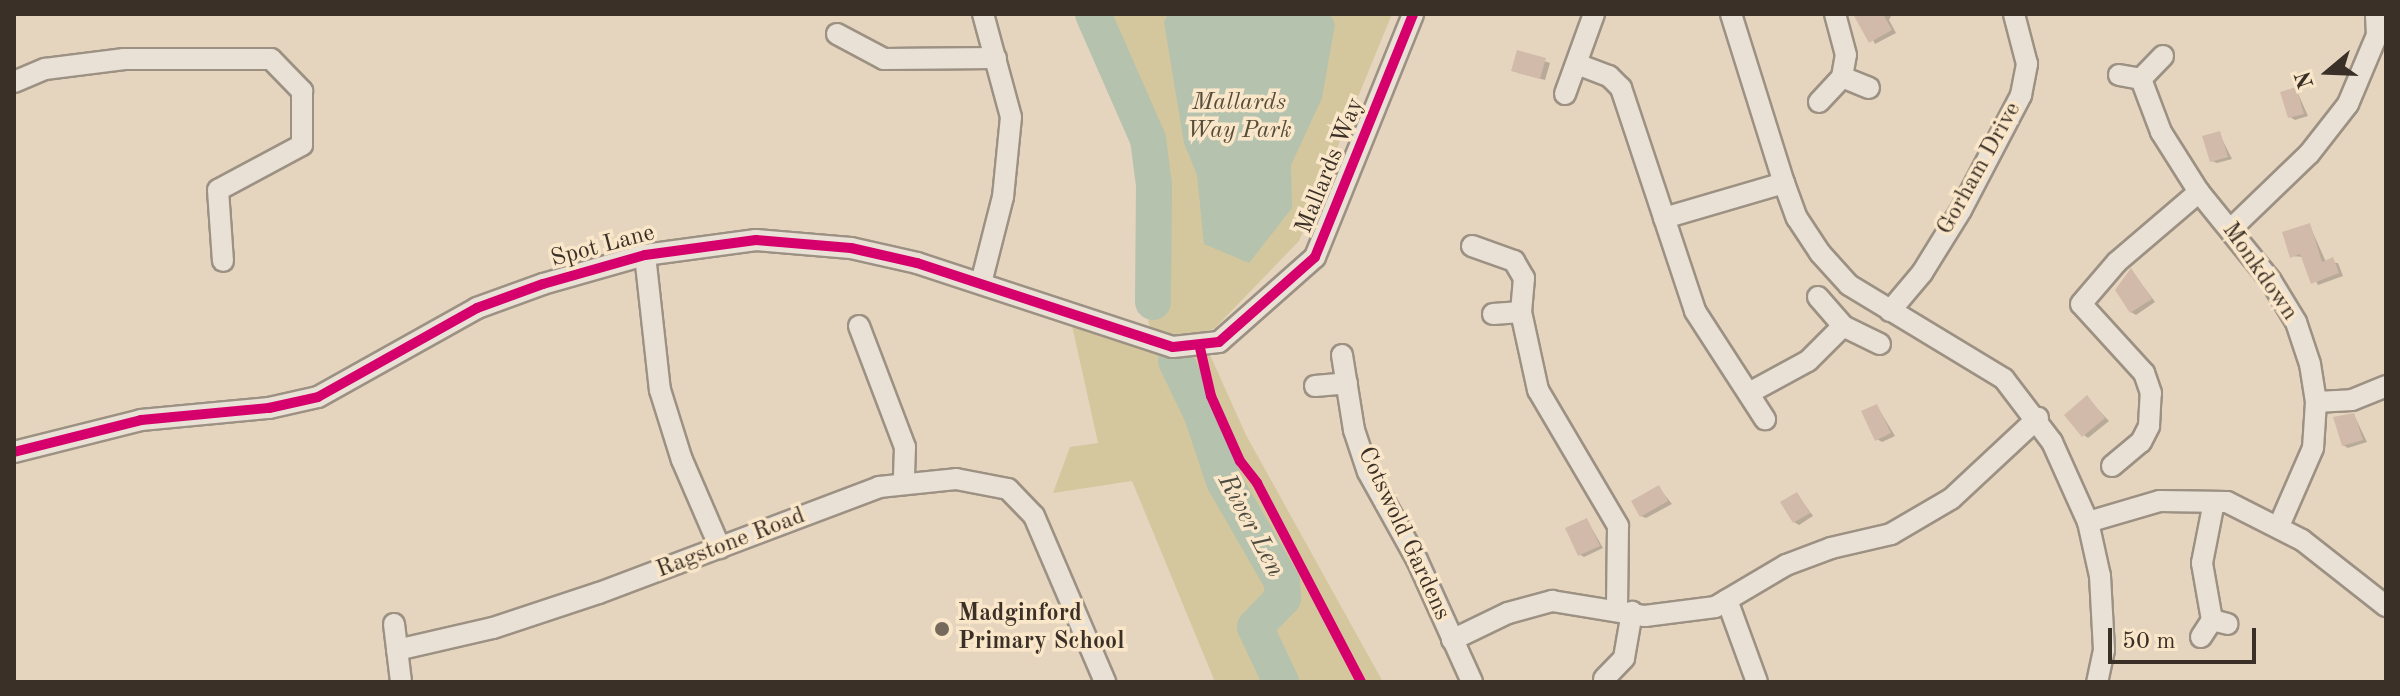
<!DOCTYPE html>
<html>
<head>
<meta charset="utf-8">
<style>
  body { margin:0 }
  #map { position:relative; width:2400px; height:696px; overflow:hidden; background:#e6d5be; font-family:"Old Standard TT",serif }
  div>[style] { position:absolute }
  [style*='--x'] { left:calc(var(--x)*1px); top:calc(var(--y)*1px); width:calc(var(--w)*1px); rotate:calc(var(--a)*1deg) }
  .green>* { inset:0; background:#d4c79e }
  .water>* { inset:0; background:#b4c2ae }
  .shadow>* { inset:0; background:#0003 }
  .river>* { height:36px; margin:-18px; padding:0 18px; transform-origin:18px; border-radius:18px; background:#b4c2ae }
  .building>* { inset:0; background:#d2baab }
  .roads { filter:drop-shadow(2px 0 #9c9183) drop-shadow(-2px 0 #9c9183) drop-shadow(0 2px #9c9183) drop-shadow(0 -2px #9c9183) }
  .minor>* { height:20px; margin:-10px; padding:0 10px; transform-origin:10px; border-radius:10px; background:#e9e1d5 }
  .cycleway>* { height:10px; margin:-5px; padding:0 5px; transform-origin:5px; border-radius:5px; background:#d6006c }
  .dots>* { width:22px; height:22px; translate:-50% -50%; box-sizing:border-box; border:4px solid #fae6c9; border-radius:50% }
  span { translate:-50% -50%; white-space:nowrap; text-align:center; line-height:1.15; -webkit-text-stroke:7px #fae6c9; paint-order:stroke }
  .park-label { font-size:24px; color:#564c3a; font-style:italic }
  .street-label { font-size:24px; color:#3a3027 }
  .poi-label { font-size:24px; color:#3a3027; font-weight:700 }
  .left { translate:0 -50%; text-align:left }
  .water-label { font-size:26px; color:#4e4c41; font-style:italic }
  .frame { position:absolute; inset:0; border:16px solid #3a3027; pointer-events:none }
  .north { position:absolute; left:2288px; top:32px; width:80px; height:80px; -webkit-text-stroke:6px #fae6c9; paint-order:stroke; rotate:251deg; font-size:22px; font-weight:700; line-height:32px; text-align:center; color:#3a3027 }
  .north::after { content:''; display:block; margin:auto; width:28px; height:36px; background:#3a3027; clip-path:polygon(50% 0,100% 100%,50% 72%,0 100%) }
  .scale { position:absolute; left:2108px; top:628px; width:148px; height:36px; box-sizing:border-box; border:4px solid #3a3027; border-top:0; padding-left:10px; font-size:24px; line-height:28px; white-space:nowrap; color:#3a3027; -webkit-text-stroke:6px #fae6c9; paint-order:stroke }
</style>
</head>
<body>
<div id="map">
  <div class="green">
    <i style="clip-path:polygon(1084px 14px,1392px 14px,1299px 241px,1215px 328px,1184px 340px,1206px 346px,1246px 435px,1383px 682px,1215px 682px,1132px 481px,1053px 493px,1070px 447px,1098px 443px,1069px 312px,1151px 332px,1144px 301px,1144px 163px)"></i>
  </div>
  <div class="water">
    <i style="clip-path:polygon(1168px 14px,1330px 14px,1335px 24px,1322px 98px,1291px 165px,1292px 208px,1249px 263px,1204px 244px,1197px 175px,1184px 143px,1164px 22px)"></i>
  </div>
  <div class="shadow">
    <i style="clip-path:polygon(1861px 14px,1892px 14px,1889px 20px,1896px 33px,1875px 44px)"></i>
    <i style="clip-path:polygon(1518px 52px,1550px 63px,1545px 80px,1518px 73px)"></i>
    <i style="clip-path:polygon(2296px 89px,2308px 116px,2295px 120px,2290px 117px)"></i>
    <i style="clip-path:polygon(2219px 133px,2232px 159px,2217px 163px,2212px 161px)"></i>
    <i style="clip-path:polygon(2310px 226px,2326px 262px,2338px 263px,2343px 276px,2318px 285px,2303px 257px,2292px 256px)"></i>
    <i style="clip-path:polygon(2132px 271px,2155px 302px,2136px 315px,2131px 312px)"></i>
    <i style="clip-path:polygon(2087px 398px,2109px 421px,2088px 438px,2084px 435px)"></i>
    <i style="clip-path:polygon(1877px 406px,1895px 436px,1882px 442px,1877px 439px)"></i>
    <i style="clip-path:polygon(2354px 415px,2367px 442px,2348px 448px,2343px 445px)"></i>
    <i style="clip-path:polygon(1659px 488px,1672px 504px,1646px 518px,1641px 516px)"></i>
    <i style="clip-path:polygon(1797px 494px,1813px 516px,1799px 525px,1794px 522px)"></i>
    <i style="clip-path:polygon(1587px 520px,1603px 548px,1584px 557px,1579px 554px)"></i>
  </div>
  <div class="river">
    <i style="--x:1093;--y:14;--w:137;--a:66.3"></i>
    <i style="--x:1148;--y:139;--w:46;--a:82.6"></i>
    <i style="--x:1154;--y:185;--w:117;--a:90.5"></i>
    <i style="--x:1176;--y:361;--w:60;--a:64.3"></i>
    <i style="--x:1202;--y:415;--w:70;--a:71.6"></i>
    <i style="--x:1224;--y:481;--w:116;--a:60.1"></i>
    <i style="--x:1282;--y:582;--w:16;--a:86"></i>
    <i style="--x:1283;--y:598;--w:40;--a:134"></i>
    <i style="--x:1255;--y:627;--w:61;--a:64.7"></i>
  </div>
  <div class="building">
    <i style="clip-path:polygon(1853px 14px,1883px 14px,1892px 30px,1869px 43px)"></i>
    <i style="clip-path:polygon(1517px 50px,1546px 58px,1540px 79px,1511px 71px)"></i>
    <i style="clip-path:polygon(2296px 87px,2304px 114px,2288px 118px,2280px 92px)"></i>
    <i style="clip-path:polygon(2220px 131px,2228px 157px,2210px 162px,2202px 136px)"></i>
    <i style="clip-path:polygon(2310px 223px,2322px 262px,2333px 257px,2339px 273px,2311px 284px,2300px 254px,2290px 258px,2282px 232px)"></i>
    <i style="clip-path:polygon(2131px 268px,2152px 299px,2130px 313px,2115px 290px)"></i>
    <i style="clip-path:polygon(2087px 395px,2105px 418px,2082px 437px,2064px 415px)"></i>
    <i style="clip-path:polygon(1877px 404px,1891px 433px,1875px 441px,1861px 411px)"></i>
    <i style="clip-path:polygon(2354px 413px,2363px 440px,2342px 446px,2333px 417px)"></i>
    <i style="clip-path:polygon(1659px 485px,1668px 501px,1640px 517px,1631px 501px)"></i>
    <i style="clip-path:polygon(1797px 492px,1810px 513px,1793px 523px,1780px 502px)"></i>
    <i style="clip-path:polygon(1587px 518px,1600px 546px,1578px 556px,1565px 528px)"></i>
  </div>
  <div class="roads">
    <div class="minor">
      <i style="--x:1731;--y:14;--w:177;--a:72.6"></i>
      <i style="--x:1784;--y:183;--w:37;--a:70"></i>
      <i style="--x:1797;--y:218;--w:42;--a:56.7"></i>
      <i style="--x:1820;--y:253;--w:43;--a:47.8"></i>
      <i style="--x:1849;--y:285;--w:181;--a:31.2"></i>
      <i style="--x:2004;--y:379;--w:79;--a:52.7"></i>
      <i style="--x:2052;--y:442;--w:88;--a:65.8"></i>
      <i style="--x:2088;--y:522;--w:55;--a:77.5"></i>
      <i style="--x:2100;--y:576;--w:74;--a:86.9"></i>
      <i style="--x:2104;--y:650;--w:33;--a:102"></i>
      <i style="--x:837;--y:34;--w:53;--a:28"></i>
      <i style="--x:884;--y:59;--w:112;--a:-0.5"></i>
      <i style="--x:2163;--y:56;--w:32;--a:134"></i>
      <i style="--x:2141;--y:79;--w:57;--a:69.3"></i>
      <i style="--x:2161;--y:132;--w:71;--a:57.7"></i>
      <i style="--x:2199;--y:192;--w:114;--a:51"></i>
      <i style="--x:2271;--y:281;--w:48;--a:58.6"></i>
      <i style="--x:2296;--y:322;--w:44;--a:71.6"></i>
      <i style="--x:2310;--y:364;--w:38;--a:81"></i>
      <i style="--x:2316;--y:402;--w:46;--a:93.7"></i>
      <i style="--x:2313;--y:448;--w:85;--a:113.6"></i>
      <i style="--x:1577;--y:64;--w:34;--a:21"></i>
      <i style="--x:1609;--y:76;--w:17;--a:45"></i>
      <i style="--x:1621;--y:88;--w:235;--a:71.6"></i>
      <i style="--x:1695;--y:311;--w:129;--a:57.1"></i>
      <i style="--x:2119;--y:75;--w:22;--a:10"></i>
      <i style="--x:1842;--y:77;--w:29;--a:22"></i>
      <i style="--x:14;--y:82;--w:34;--a:-23"></i>
      <i style="--x:45;--y:69;--w:80;--a:-7.2"></i>
      <i style="--x:124;--y:59;--w:147;--a:0"></i>
      <i style="--x:271;--y:59;--w:45;--a:45.9"></i>
      <i style="--x:302;--y:91;--w:54;--a:90"></i>
      <i style="--x:302;--y:145;--w:95;--a:151.8"></i>
      <i style="--x:218;--y:190;--w:71;--a:86"></i>
      <i style="--x:1565;--y:94;--w:85;--a:-70.1"></i>
      <i style="--x:1819;--y:102;--w:34;--a:-47"></i>
      <i style="--x:1842;--y:77;--w:22;--a:-80"></i>
      <i style="--x:1846;--y:55;--w:42;--a:-105"></i>
      <i style="--x:1664;--y:218;--w:125;--a:-16.3"></i>
      <i style="--x:2232;--y:228;--w:107;--a:-43.9"></i>
      <i style="--x:2309;--y:154;--w:63;--a:-52"></i>
      <i style="--x:2348;--y:104;--w:75;--a:-67.2"></i>
      <i style="--x:2377;--y:35;--w:21;--a:-93"></i>
      <i style="--x:1472;--y:246;--w:45;--a:19.7"></i>
      <i style="--x:1514;--y:261;--w:20;--a:60"></i>
      <i style="--x:1524;--y:278;--w:34;--a:95"></i>
      <i style="--x:1521;--y:312;--w:80;--a:77.7"></i>
      <i style="--x:1538;--y:390;--w:158;--a:59.5"></i>
      <i style="--x:1618;--y:526;--w:82;--a:90.7"></i>
      <i style="--x:645;--y:255;--w:136;--a:83.7"></i>
      <i style="--x:660;--y:390;--w:73;--a:72.6"></i>
      <i style="--x:682;--y:460;--w:96;--a:66.6"></i>
      <i style="--x:981;--y:283;--w:89;--a:-75.7"></i>
      <i style="--x:1003;--y:197;--w:80;--a:-84.3"></i>
      <i style="--x:1011;--y:117;--w:107;--a:-105.2"></i>
      <i style="--x:1818;--y:297;--w:38;--a:49"></i>
      <i style="--x:1843;--y:326;--w:41;--a:25.9"></i>
      <i style="--x:1890;--y:311;--w:50;--a:-49.9"></i>
      <i style="--x:1922;--y:273;--w:74;--a:-58.2"></i>
      <i style="--x:1961;--y:210;--w:130;--a:-62.4"></i>
      <i style="--x:2021;--y:95;--w:32;--a:-79"></i>
      <i style="--x:2027;--y:64;--w:52;--a:-104.6"></i>
      <i style="--x:1493;--y:314;--w:28;--a:-4"></i>
      <i style="--x:859;--y:326;--w:129;--a:69.2"></i>
      <i style="--x:905;--y:447;--w:37;--a:92"></i>
      <i style="--x:1342;--y:355;--w:76;--a:80.9"></i>
      <i style="--x:1354;--y:430;--w:44;--a:71.6"></i>
      <i style="--x:1368;--y:472;--w:101;--a:60.9"></i>
      <i style="--x:1417;--y:560;--w:134;--a:65.7"></i>
      <i style="--x:1315;--y:386;--w:32;--a:-5"></i>
      <i style="--x:1749;--y:393;--w:67;--a:-28.5"></i>
      <i style="--x:1808;--y:361;--w:49;--a:-45"></i>
      <i style="--x:2316;--y:402;--w:36;--a:-3"></i>
      <i style="--x:2352;--y:400;--w:37;--a:-22"></i>
      <i style="--x:14;--y:452;--w:131;--a:-14.1"></i>
      <i style="--x:141;--y:420;--w:129;--a:-5.4"></i>
      <i style="--x:269;--y:408;--w:50;--a:-12.7"></i>
      <i style="--x:318;--y:397;--w:182;--a:-29.2"></i>
      <i style="--x:477;--y:308;--w:70;--a:-20"></i>
      <i style="--x:543;--y:284;--w:106;--a:-15.9"></i>
      <i style="--x:645;--y:255;--w:112;--a:-7.7"></i>
      <i style="--x:756;--y:240;--w:95;--a:4.8"></i>
      <i style="--x:851;--y:248;--w:68;--a:12.8"></i>
      <i style="--x:917;--y:263;--w:269;--a:18.2"></i>
      <i style="--x:1173;--y:347;--w:46;--a:-6.2"></i>
      <i style="--x:1219;--y:342;--w:128;--a:-41.5"></i>
      <i style="--x:1315;--y:257;--w:262;--a:-68"></i>
      <i style="--x:2112;--y:466;--w:38;--a:-40"></i>
      <i style="--x:2141;--y:442;--w:18;--a:-63"></i>
      <i style="--x:2149;--y:426;--w:33;--a:-87"></i>
      <i style="--x:2151;--y:393;--w:21;--a:-109"></i>
      <i style="--x:2144;--y:373;--w:93;--a:-132.4"></i>
      <i style="--x:2081;--y:304;--w:55;--a:-49.4"></i>
      <i style="--x:2117;--y:262;--w:108;--a:-40.5"></i>
      <i style="--x:2088;--y:522;--w:75;--a:-16.3"></i>
      <i style="--x:2160;--y:501;--w:67;--a:0.9"></i>
      <i style="--x:2227;--y:502;--w:84;--a:26.9"></i>
      <i style="--x:2302;--y:540;--w:107;--a:38.2"></i>
      <i style="--x:1727;--y:600;--w:87;--a:69.9"></i>
      <i style="--x:2212;--y:620;--w:58;--a:-100"></i>
      <i style="--x:2202;--y:563;--w:62;--a:-78.9"></i>
      <i style="--x:394;--y:624;--w:58;--a:83.1"></i>
      <i style="--x:2201;--y:637;--w:20;--a:-57"></i>
      <i style="--x:2212;--y:620;--w:16;--a:14"></i>
      <i style="--x:1452;--y:640;--w:62;--a:-25.7"></i>
      <i style="--x:1508;--y:613;--w:46;--a:-15.3"></i>
      <i style="--x:1552;--y:601;--w:94;--a:9.2"></i>
      <i style="--x:1645;--y:616;--w:71;--a:-7.3"></i>
      <i style="--x:1715;--y:607;--w:82;--a:-30.6"></i>
      <i style="--x:1786;--y:565;--w:48;--a:-20.7"></i>
      <i style="--x:1831;--y:548;--w:62;--a:-13.1"></i>
      <i style="--x:1891;--y:534;--w:69;--a:-30.3"></i>
      <i style="--x:1951;--y:499;--w:119;--a:-43"></i>
      <i style="--x:397;--y:650;--w:98;--a:-12.9"></i>
      <i style="--x:493;--y:628;--w:112;--a:-18.3"></i>
      <i style="--x:599;--y:593;--w:299;--a:-20.7"></i>
      <i style="--x:879;--y:487;--w:77;--a:-5.9"></i>
      <i style="--x:956;--y:479;--w:53;--a:10.9"></i>
      <i style="--x:1008;--y:489;--w:37;--a:46"></i>
      <i style="--x:1034;--y:516;--w:181;--a:66.8"></i>
      <i style="--x:1604;--y:679;--w:29;--a:-46"></i>
      <i style="--x:1624;--y:658;--w:47;--a:-80.1"></i>
    </div>
  </div>
  <div class="cycleway">
    <i style="--x:1200;--y:348;--w:49;--a:77.1"></i>
    <i style="--x:1211;--y:396;--w:71;--a:66"></i>
    <i style="--x:1240;--y:461;--w:28;--a:52"></i>
    <i style="--x:1257;--y:483;--w:225;--a:62.4"></i>
    <i style="--x:14;--y:452;--w:131;--a:-14.1"></i>
    <i style="--x:141;--y:420;--w:129;--a:-5.4"></i>
    <i style="--x:269;--y:408;--w:50;--a:-12.7"></i>
    <i style="--x:318;--y:397;--w:182;--a:-29.2"></i>
    <i style="--x:477;--y:308;--w:70;--a:-20"></i>
    <i style="--x:543;--y:284;--w:106;--a:-15.9"></i>
    <i style="--x:645;--y:255;--w:112;--a:-7.7"></i>
    <i style="--x:756;--y:240;--w:95;--a:4.8"></i>
    <i style="--x:851;--y:248;--w:68;--a:12.8"></i>
    <i style="--x:917;--y:263;--w:269;--a:18.2"></i>
    <i style="--x:1173;--y:347;--w:46;--a:-6.2"></i>
    <i style="--x:1219;--y:342;--w:128;--a:-41.5"></i>
    <i style="--x:1315;--y:257;--w:262;--a:-68"></i>
  </div>
  <div class="dots">
    <i style="left:942px;top:629px;background:#766a5c"></i>
  </div>
  <div class="park-label">
    <span style="left:1239px;top:118px">Mallards<br>Way Park</span>
  </div>
  <div class="street-label">
    <span style="left:1331px;top:166px;rotate:-68deg">Mallards Way</span>
    <span style="left:1980px;top:169px;rotate:-61deg">Gorham Drive</span>
    <span style="left:603px;top:247px;rotate:-15deg">Spot Lane</span>
    <span style="left:2259px;top:272px;rotate:55deg">Monkdown</span>
    <span style="left:1403px;top:534px;rotate:65deg">Cotswold Gardens</span>
    <span style="left:731px;top:544px;rotate:-21deg">Ragstone Road</span>
  </div>
  <div class="poi-label">
    <span class="left" style="left:958px;top:629px">Madginford<br>Primary School</span>
  </div>
  <div class="water-label">
    <span style="left:1250px;top:526px;rotate:62deg">River Len</span>
  </div>
  <div class="frame"></div>
  <div class="north">N</div>
  <div class="scale">50 m</div>
</div>
</body>
</html>
